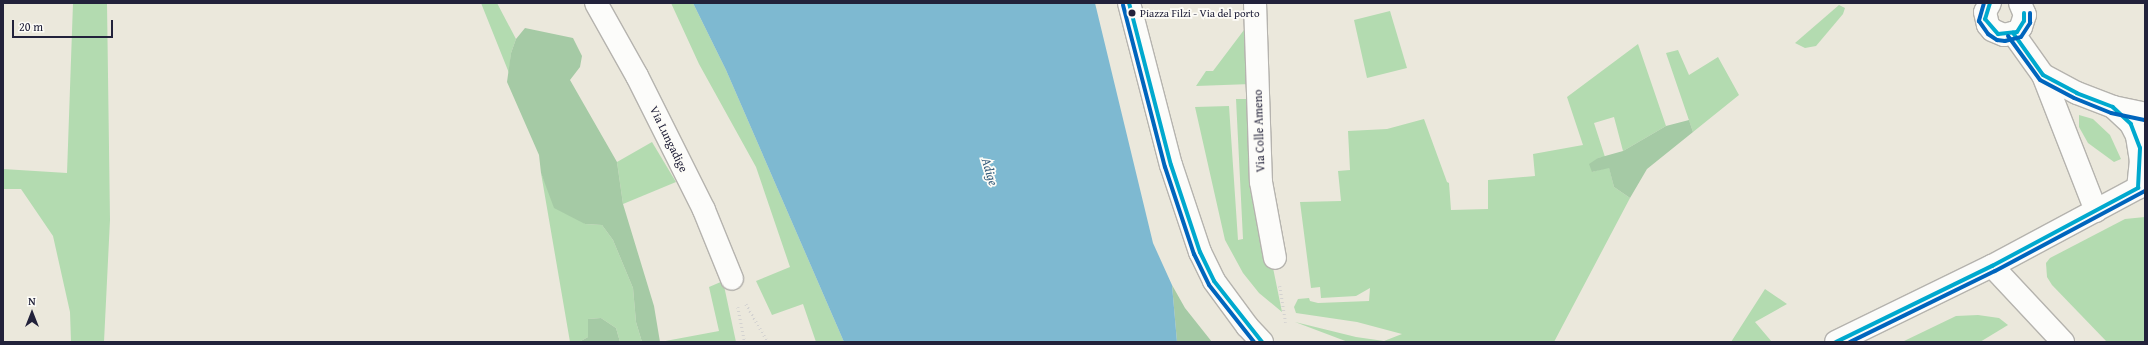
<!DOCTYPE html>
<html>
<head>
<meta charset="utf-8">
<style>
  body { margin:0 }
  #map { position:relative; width:2148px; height:345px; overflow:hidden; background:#ebe8dc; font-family:"Gentium Book Plus",serif }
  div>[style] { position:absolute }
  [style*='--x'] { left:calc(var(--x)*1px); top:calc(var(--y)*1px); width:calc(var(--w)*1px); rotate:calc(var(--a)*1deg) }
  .green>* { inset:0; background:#b3dbb0 }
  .forest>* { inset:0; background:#a5caa5 }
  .water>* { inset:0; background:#7eb9d1 }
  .path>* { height:2.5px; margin-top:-1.25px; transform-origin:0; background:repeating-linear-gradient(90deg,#d4d3d1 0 1px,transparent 0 4px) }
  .roads { filter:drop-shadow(1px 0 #b5b3ae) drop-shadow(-1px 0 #b5b3ae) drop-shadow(0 1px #b5b3ae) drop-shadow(0 -1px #b5b3ae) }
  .minor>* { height:22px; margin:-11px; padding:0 11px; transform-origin:11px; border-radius:11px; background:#fcfcfa }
  .bus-1>* { height:4px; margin:-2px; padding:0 2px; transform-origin:2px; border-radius:2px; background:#00a9ce }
  .bus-2>* { height:4px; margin:-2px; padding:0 2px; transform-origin:2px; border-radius:2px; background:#0065bd }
  .dots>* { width:11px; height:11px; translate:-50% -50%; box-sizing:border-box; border:2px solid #fdfcf7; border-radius:50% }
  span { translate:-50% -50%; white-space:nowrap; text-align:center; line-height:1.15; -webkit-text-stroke:3.5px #fdfcf7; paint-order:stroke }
  .bus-label { font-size:11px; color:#22223b }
  .left { translate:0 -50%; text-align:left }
  .street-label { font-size:12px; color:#22223b }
  .water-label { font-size:13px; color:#365d7c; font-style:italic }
  .frame { position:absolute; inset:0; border:4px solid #22223b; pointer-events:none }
  .north { position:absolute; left:12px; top:293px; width:40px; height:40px; -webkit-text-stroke:3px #fdfcf7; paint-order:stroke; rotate:0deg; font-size:11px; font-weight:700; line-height:16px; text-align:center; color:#22223b }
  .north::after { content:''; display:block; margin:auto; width:14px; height:18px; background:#22223b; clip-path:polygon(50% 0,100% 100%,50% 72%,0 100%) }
  .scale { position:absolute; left:12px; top:20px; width:101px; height:18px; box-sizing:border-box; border:2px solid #22223b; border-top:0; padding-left:5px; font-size:12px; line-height:14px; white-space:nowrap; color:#22223b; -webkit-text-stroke:3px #fdfcf7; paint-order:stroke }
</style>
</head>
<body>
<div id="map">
  <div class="green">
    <i style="clip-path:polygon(73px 3px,107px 3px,110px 220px,104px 342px,71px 342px,70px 312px,53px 236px,21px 189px,3px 189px,3px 169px,67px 173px)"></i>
    <i style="clip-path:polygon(481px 3px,497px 3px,516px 39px,511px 53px,509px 73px)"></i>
    <i style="clip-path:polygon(671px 3px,693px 3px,726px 70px,844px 342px,816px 342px,803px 304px,772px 315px,756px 281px,790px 267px,756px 167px,699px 64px)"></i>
    <i style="clip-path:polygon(1839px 5px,1845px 8px,1843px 14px,1816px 46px,1805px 48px,1795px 43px)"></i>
    <i style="clip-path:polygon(1390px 11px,1407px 68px,1367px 78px,1354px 20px)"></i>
    <i style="clip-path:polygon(1247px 26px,1251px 84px,1196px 86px,1206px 71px,1213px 71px)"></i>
    <i style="clip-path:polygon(1638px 44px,1666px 126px,1623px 151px,1614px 117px,1594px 123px,1605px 157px,1598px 158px,1592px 172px,1609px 167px,1614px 187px,1630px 198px,1554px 342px,1348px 342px,1295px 322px,1356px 337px,1384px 341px,1402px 334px,1357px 322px,1296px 313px,1294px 307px,1298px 299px,1309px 298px,1310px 301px,1318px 303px,1369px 301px,1370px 288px,1356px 296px,1321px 298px,1320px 287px,1311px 288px,1300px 202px,1341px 201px,1338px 171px,1350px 170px,1348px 131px,1387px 129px,1424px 119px,1447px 182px,1449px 183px,1451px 210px,1488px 209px,1488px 180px,1535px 176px,1533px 154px,1583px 145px,1567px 97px)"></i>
    <i style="clip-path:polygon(1678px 50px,1689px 75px,1718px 57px,1739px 95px,1693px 132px,1666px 53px)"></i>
    <i style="clip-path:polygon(1236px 99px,1251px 99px,1271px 258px,1282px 312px,1259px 293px,1243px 273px,1225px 240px,1195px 107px,1229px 106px,1238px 240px,1243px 239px)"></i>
    <i style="clip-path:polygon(2079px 115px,2093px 119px,2110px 135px,2121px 159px,2114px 162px,2088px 143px,2079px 127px)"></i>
    <i style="clip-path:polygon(652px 142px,676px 182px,623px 204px,617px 162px)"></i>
    <i style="clip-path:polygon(541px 173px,547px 187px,585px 224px,602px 225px,613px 240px,633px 288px,636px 322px,642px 342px,620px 342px,616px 328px,601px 318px,588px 319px,588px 337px,579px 342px,570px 342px)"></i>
    <i style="clip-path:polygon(2145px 217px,2145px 342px,2107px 342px,2052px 285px,2047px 277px,2046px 263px,2050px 258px,2125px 219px)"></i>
    <i style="clip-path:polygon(723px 281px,736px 342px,660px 342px,719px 331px,709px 287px)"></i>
    <i style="clip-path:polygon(1765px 289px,1787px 304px,1755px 322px,1772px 342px,1731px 342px)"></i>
    <i style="clip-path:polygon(1978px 315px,1999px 318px,2008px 325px,1980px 342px,1902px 342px,1956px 316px)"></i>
  </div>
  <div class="forest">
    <i style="clip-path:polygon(525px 28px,573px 38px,582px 56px,580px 67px,570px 80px,617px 162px,623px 204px,654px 306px,660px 342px,642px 342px,636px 322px,633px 288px,613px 240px,602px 225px,585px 224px,554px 208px,541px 173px,539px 155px,507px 82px,511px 53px,516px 39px)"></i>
    <i style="clip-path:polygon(1689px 120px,1693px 132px,1647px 169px,1630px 198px,1614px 187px,1609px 168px,1592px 172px,1589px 164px,1598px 158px,1623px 151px,1666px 126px)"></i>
    <i style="clip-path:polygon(1172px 285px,1185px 308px,1212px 342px,1177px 342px)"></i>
    <i style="clip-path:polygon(601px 318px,616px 328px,620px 342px,579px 342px,588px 337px,588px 319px)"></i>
  </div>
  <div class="water">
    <i style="clip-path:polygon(693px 3px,1095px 3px,1153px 243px,1172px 285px,1177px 342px,844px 342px,726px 70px)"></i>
  </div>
  <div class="path">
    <i style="--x:1280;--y:286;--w:37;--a:81"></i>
    <i style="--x:746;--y:304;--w:44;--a:59.9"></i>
    <i style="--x:738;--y:307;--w:36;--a:79"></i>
  </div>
  <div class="roads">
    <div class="minor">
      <i style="--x:596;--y:3;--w:84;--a:60.7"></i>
      <i style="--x:637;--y:76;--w:150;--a:63.4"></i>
      <i style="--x:704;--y:210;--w:74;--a:67.9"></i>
      <i style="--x:1129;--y:3;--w:167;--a:75.5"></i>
      <i style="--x:1171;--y:165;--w:92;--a:71.6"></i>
      <i style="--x:1200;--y:252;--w:32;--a:64"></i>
      <i style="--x:1214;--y:281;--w:56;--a:53.7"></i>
      <i style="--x:1247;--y:326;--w:22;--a:47"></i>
      <i style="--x:1255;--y:3;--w:179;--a:88.1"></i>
      <i style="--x:1261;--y:182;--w:77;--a:79.6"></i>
      <i style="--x:1990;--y:3;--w:10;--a:119"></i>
      <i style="--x:1985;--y:12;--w:13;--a:77"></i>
      <i style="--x:1988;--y:25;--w:6;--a:51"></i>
      <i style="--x:1992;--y:30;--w:13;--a:23"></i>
      <i style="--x:2004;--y:35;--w:13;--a:-13"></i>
      <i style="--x:2017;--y:32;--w:6;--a:-51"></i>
      <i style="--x:2021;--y:27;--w:13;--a:-72"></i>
      <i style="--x:2025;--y:15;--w:13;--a:-113"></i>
      <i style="--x:2013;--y:33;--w:52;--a:54.5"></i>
      <i style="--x:2043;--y:75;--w:146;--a:68.7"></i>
      <i style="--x:2043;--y:75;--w:38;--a:28"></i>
      <i style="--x:2077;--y:93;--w:39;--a:21"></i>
      <i style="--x:2113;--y:107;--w:33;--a:12"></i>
      <i style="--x:2113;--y:107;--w:25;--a:43"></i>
      <i style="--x:2131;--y:124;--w:13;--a:63"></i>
      <i style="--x:2137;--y:136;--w:24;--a:81"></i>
      <i style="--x:2141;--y:160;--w:28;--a:96"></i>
      <i style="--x:1992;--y:266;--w:104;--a:46.9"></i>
      <i style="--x:1836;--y:342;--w:174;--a:-26"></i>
      <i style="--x:1992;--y:266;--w:174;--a:-28.2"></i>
    </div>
  </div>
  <div class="bus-1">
    <i style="--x:1129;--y:3;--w:167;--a:75.5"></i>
    <i style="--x:1171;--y:165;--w:92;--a:71.6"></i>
    <i style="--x:1200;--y:252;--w:32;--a:64"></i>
    <i style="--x:1214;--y:281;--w:78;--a:51.8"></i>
    <i style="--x:1990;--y:3;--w:17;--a:107"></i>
    <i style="--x:1985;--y:19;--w:20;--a:49"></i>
    <i style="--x:1998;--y:34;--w:19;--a:-6"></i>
    <i style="--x:2017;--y:32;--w:13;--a:-58"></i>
    <i style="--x:2024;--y:21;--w:8;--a:-90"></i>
    <i style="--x:1836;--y:342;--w:174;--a:-26"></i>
    <i style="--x:1992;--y:266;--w:166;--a:-28.1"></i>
    <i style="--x:2138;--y:188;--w:40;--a:-87.1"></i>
    <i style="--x:2140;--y:148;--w:26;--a:-111"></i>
    <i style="--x:2131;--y:124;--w:25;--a:-137"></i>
    <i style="--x:2113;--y:107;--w:39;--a:-159"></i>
    <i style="--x:2077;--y:93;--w:38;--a:-152"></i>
    <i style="--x:2043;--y:75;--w:52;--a:-125.5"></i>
  </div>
  <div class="bus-2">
    <i style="--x:1984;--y:3;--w:19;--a:106"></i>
    <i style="--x:1979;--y:21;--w:16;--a:55"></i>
    <i style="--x:1988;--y:34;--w:11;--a:34"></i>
    <i style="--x:1997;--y:40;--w:8;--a:7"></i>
    <i style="--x:2005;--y:41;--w:16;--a:-14"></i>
    <i style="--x:2021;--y:37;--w:17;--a:-57"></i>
    <i style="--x:2030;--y:23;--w:10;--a:-90"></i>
    <i style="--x:1123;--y:5;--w:167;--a:75.5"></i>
    <i style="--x:1165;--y:167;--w:92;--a:71.6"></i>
    <i style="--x:1194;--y:254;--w:34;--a:64"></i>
    <i style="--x:1209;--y:285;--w:73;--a:51.7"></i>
    <i style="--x:2008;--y:36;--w:54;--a:54"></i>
    <i style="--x:2040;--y:80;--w:38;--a:28"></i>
    <i style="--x:2074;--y:98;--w:40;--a:22"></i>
    <i style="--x:2111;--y:113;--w:34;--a:12"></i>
    <i style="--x:1850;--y:342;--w:161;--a:-26.1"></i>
    <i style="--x:1995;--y:271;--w:170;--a:-28.1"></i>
  </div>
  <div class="dots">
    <i style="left:1132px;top:13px;background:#22223b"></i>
  </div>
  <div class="bus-label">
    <span class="left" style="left:1140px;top:13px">Piazza Filzi - Via del porto</span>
  </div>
  <div class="street-label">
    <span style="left:1259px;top:131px;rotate:-92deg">Via Colle Ameno</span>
    <span style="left:669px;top:139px;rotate:64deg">Via Lungadige</span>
  </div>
  <div class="water-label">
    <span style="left:989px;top:172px;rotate:73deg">Adige</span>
  </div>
  <div class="frame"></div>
  <div class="north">N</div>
  <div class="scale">20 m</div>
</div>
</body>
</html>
